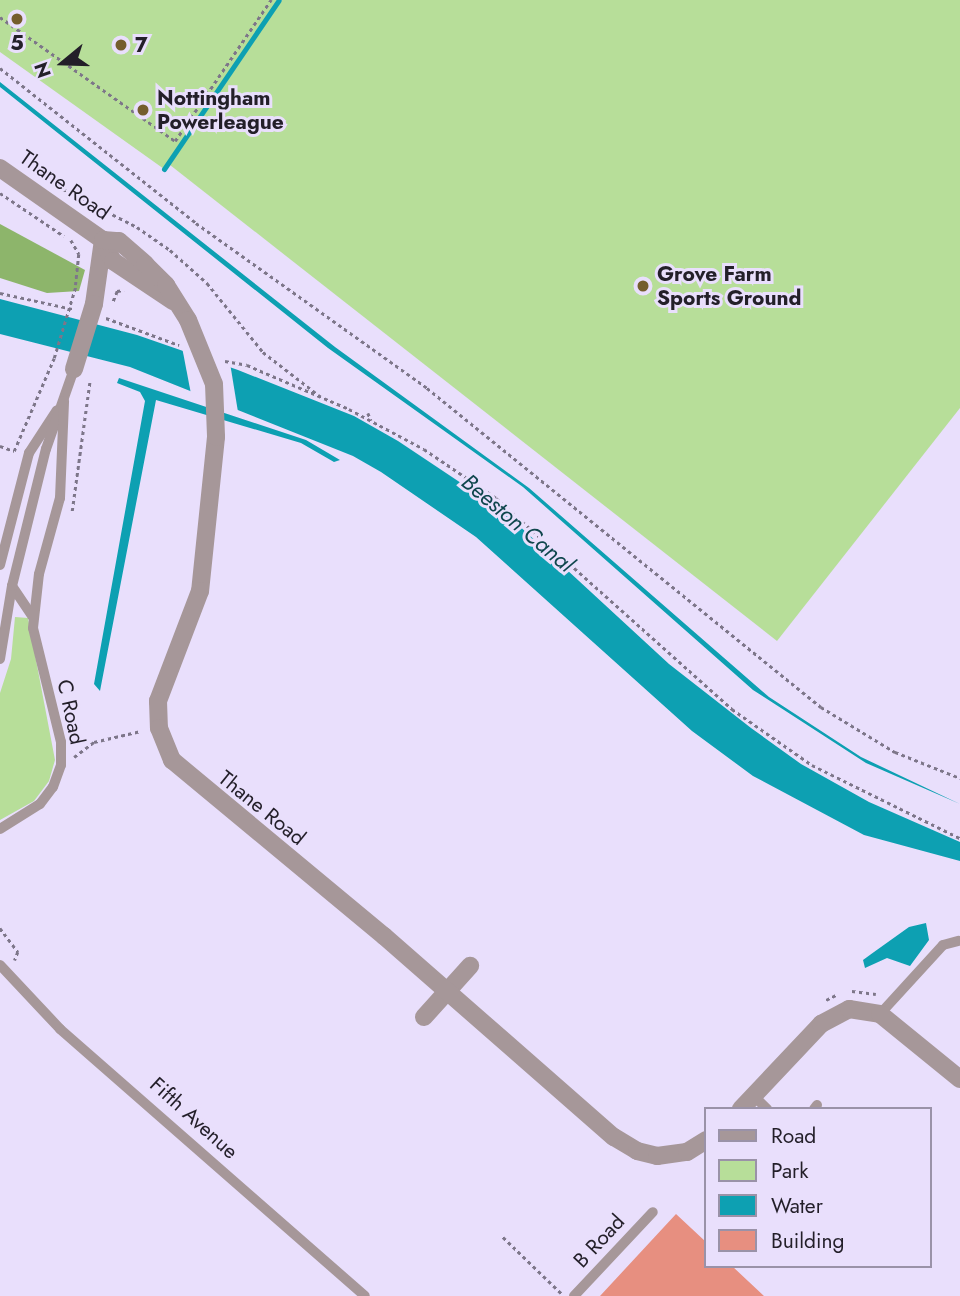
<!DOCTYPE html>
<html>
<head>
<meta charset="utf-8">
<style>
  body { margin:0 }
  #map { position:relative; width:960px; height:1296px; overflow:hidden; background:#e9dffc; font-family:Jost,sans-serif }
  div>[style] { position:absolute }
  [style*='--x'] { left:calc(var(--x)*1px); top:calc(var(--y)*1px); width:calc(var(--w)*1px); rotate:calc(var(--a)*1deg) }
  .green>* { inset:0; background:#b7de99 }
  .forest>* { inset:0; background:#8db56b }
  .water>* { inset:0; background:#0da0b2 }
  .pier>* { inset:0; background:#e9dffc }
  .stream>* { height:5px; margin:-2.5px; padding:0 2.5px; transform-origin:2.5px; border-radius:2.5px; background:#0da0b2 }
  .building>* { inset:0; background:#e78f80 }
  .path>* { height:2.5px; margin-top:-1.25px; transform-origin:0; background:repeating-linear-gradient(90deg,#7d7689 0 3.5px,transparent 0 7px) }
  .service>* { height:10px; margin:-5px; padding:0 5px; transform-origin:5px; border-radius:5px; background:#a69799 }
  .minor>* { height:18px; margin:-9px; padding:0 9px; transform-origin:9px; border-radius:9px; background:#a69799 }
  .tertiary>* { height:18px; margin:-9px; padding:0 9px; transform-origin:9px; border-radius:9px; background:#a69799 }
  .path-bridge>* { height:2.5px; margin-top:-1.25px; transform-origin:0; background:repeating-linear-gradient(90deg,#7d7689 0 3.5px,transparent 0 7px) }
  .minor-bridge>* { height:18px; margin:-9px; padding:0 9px; transform-origin:9px; border-radius:9px; background:#a69799 }
  .tertiary-bridge>* { height:18px; margin:-9px; padding:0 9px; transform-origin:9px; border-radius:9px; background:#a69799 }
  .dots>* { width:19px; height:19px; translate:-50% -50%; box-sizing:border-box; border:4px solid #e9dffc; border-radius:50% }
  span { translate:-50% -50%; white-space:nowrap; text-align:center; line-height:1.15; -webkit-text-stroke:6px #e9dffc; paint-order:stroke }
  .poi-label { font-size:21px; color:#231f29; font-weight:700 }
  .left { translate:0 -50%; text-align:left }
  .street-label { font-size:21px; color:#231f29 }
  .water-label { font-size:23px; color:#0f464d; font-style:italic }
  .legend { position:absolute; left:704px; top:1107px; width:228px; height:161px; box-sizing:border-box; background:#e9dffc; border:2px solid #9a92a8; margin:0; padding:9px 12px; list-style:none; font-size:21px; color:#231f29 }
  .legend li { display:flex; align-items:center; gap:14px; height:35px }
  .legend b { width:35px; border:2px solid #9a92a8 }
  .north { position:absolute; left:28px; top:28px; width:70px; height:70px; -webkit-text-stroke:5px #e9dffc; paint-order:stroke; rotate:251deg; font-size:19px; font-weight:700; line-height:28px; text-align:center; color:#231f29 }
  .north::after { content:''; display:block; margin:auto; width:24px; height:32px; background:#231f29; clip-path:polygon(50% 0,100% 100%,50% 72%,0 100%) }
</style>
</head>
<body>
<div id="map">
  <div class="green">
    <i style="clip-path:polygon(0 0,279px 0,164px 169px,0 52px)"></i>
    <i style="clip-path:polygon(282px 0,960px 0,960px 408px,777px 641px,170px 165px)"></i>
    <i style="clip-path:polygon(15px 617px,28px 618px,55px 760px,49px 781px,34px 801px,0 820px,0 693px,11px 659px)"></i>
  </div>
  <div class="forest">
    <i style="clip-path:polygon(0 224px,85px 270px,79px 291px,47px 293px,0 278px)"></i>
  </div>
  <div class="water">
    <i style="clip-path:polygon(0 82px,335px 347px,529px 488px,769px 697px,861px 757px,960px 804px,866px 763px,753px 690px,523px 487px,328px 348px,0 87px)"></i>
    <i style="clip-path:polygon(0 299px,137px 335px,238px 370px,354px 416px,398px 441px,503px 511px,669px 664px,751px 728px,801px 764px,869px 802px,960px 842px,960px 861px,864px 835px,753px 776px,692px 731px,476px 537px,381px 472px,353px 456px,130px 367px,0 334px)"></i>
    <i style="clip-path:polygon(119px 378px,306px 440px,340px 460px,334px 462px,301px 443px,156px 400px,100px 691px,94px 684px,145px 401px,140px 392px,117px 383px)"></i>
    <i style="clip-path:polygon(926px 923px,929px 940px,910px 966px,887px 958px,865px 968px,863px 960px,874px 952px,909px 927px)"></i>
  </div>
  <div class="pier">
    <i style="clip-path:polygon(182px 347px,230px 363px,238px 412px,191px 394px)"></i>
  </div>
  <div class="stream">
    <i style="--x:164;--y:169;--w:204;--a:-55.8"></i>
  </div>
  <div class="building">
    <i style="clip-path:polygon(676px 1214px,706px 1242px,706px 1266px,732px 1266px,764px 1296px,600px 1296px)"></i>
  </div>
  <div class="path">
    <i style="--x:0;--y:17;--w:214;--a:35.3"></i>
    <i style="--x:175;--y:141;--w:171;--a:-55.8"></i>
    <i style="--x:0;--y:68;--w:250;--a:38.3"></i>
    <i style="--x:196;--y:223;--w:284;--a:35.5"></i>
    <i style="--x:427;--y:388;--w:507;--a:39"></i>
    <i style="--x:821;--y:707;--w:87;--a:31.3"></i>
    <i style="--x:895;--y:752;--w:70;--a:21.8"></i>
    <i style="--x:63;--y:189;--w:83;--a:27.2"></i>
    <i style="--x:137;--y:227;--w:40;--a:34.9"></i>
    <i style="--x:170;--y:250;--w:50;--a:41.7"></i>
    <i style="--x:207;--y:283;--w:89;--a:50.9"></i>
    <i style="--x:263;--y:352;--w:73;--a:37.8"></i>
    <i style="--x:0;--y:193;--w:77;--a:33.9"></i>
    <i style="--x:71;--y:240;--w:16;--a:60"></i>
    <i style="--x:79;--y:254;--w:31;--a:96"></i>
    <i style="--x:0;--y:293;--w:75;--a:12.4"></i>
    <i style="--x:113;--y:301;--w:11;--a:-68"></i>
    <i style="--x:117;--y:291;--w:7;--a:-8"></i>
    <i style="--x:106;--y:318;--w:78;--a:20.3"></i>
    <i style="--x:225;--y:361;--w:22;--a:10"></i>
    <i style="--x:247;--y:365;--w:111;--a:23.3"></i>
    <i style="--x:349;--y:409;--w:85;--a:28.1"></i>
    <i style="--x:424;--y:449;--w:87;--a:34.2"></i>
    <i style="--x:496;--y:498;--w:317;--a:41.8"></i>
    <i style="--x:732;--y:709;--w:98;--a:35"></i>
    <i style="--x:812;--y:765;--w:165;--a:26.3"></i>
    <i style="--x:368;--y:413;--w:8;--a:67"></i>
    <i style="--x:0;--y:446;--w:15;--a:20"></i>
    <i style="--x:14;--y:451;--w:101;--a:-66.7"></i>
    <i style="--x:72;--y:511;--w:132;--a:-82.2"></i>
    <i style="--x:74;--y:757;--w:25;--a:-37"></i>
    <i style="--x:94;--y:742;--w:48;--a:-13.2"></i>
    <i style="--x:0;--y:928;--w:30;--a:53"></i>
    <i style="--x:18;--y:952;--w:9;--a:111"></i>
    <i style="--x:852;--y:991;--w:24;--a:7"></i>
    <i style="--x:826;--y:1000;--w:13;--a:-27"></i>
    <i style="--x:503;--y:1237;--w:81;--a:44"></i>
  </div>
  <div class="service">
    <i style="--x:0;--y:565;--w:116;--a:-75.5"></i>
    <i style="--x:29;--y:453;--w:51;--a:-56.9"></i>
    <i style="--x:12;--y:586;--w:37;--a:56"></i>
    <i style="--x:0;--y:659;--w:74;--a:-80.7"></i>
    <i style="--x:12;--y:586;--w:141;--a:-76.1"></i>
    <i style="--x:46;--y:449;--w:85;--a:-70.7"></i>
    <i style="--x:0;--y:829;--w:47;--a:-32"></i>
    <i style="--x:40;--y:804;--w:21;--a:-53"></i>
    <i style="--x:53;--y:787;--w:23;--a:-70"></i>
    <i style="--x:61;--y:765;--w:23;--a:-90"></i>
    <i style="--x:61;--y:742;--w:117;--a:-103.8"></i>
    <i style="--x:33;--y:628;--w:54;--a:-83.7"></i>
    <i style="--x:39;--y:574;--w:79;--a:-74.6"></i>
    <i style="--x:60;--y:498;--w:97;--a:-87.6"></i>
    <i style="--x:0;--y:965;--w:88;--a:46.8"></i>
    <i style="--x:60;--y:1029;--w:405;--a:41.2"></i>
    <i style="--x:880;--y:1014;--w:93;--a:-47.6"></i>
    <i style="--x:943;--y:945;--w:16;--a:-15"></i>
    <i style="--x:753;--y:1095;--w:20;--a:45"></i>
    <i style="--x:814;--y:1109;--w:5;--a:-53"></i>
    <i style="--x:574;--y:1296;--w:115;--a:-46.8"></i>
  </div>
  <div class="minor">
    <i style="--x:94;--y:304;--w:65;--a:-82"></i>
    <i style="--x:424;--y:1017;--w:69;--a:-48"></i>
  </div>
  <div class="tertiary">
    <i style="--x:0;--y:168;--w:126;--a:35"></i>
    <i style="--x:103;--y:240;--w:23;--a:65"></i>
    <i style="--x:113;--y:261;--w:72;--a:33.7"></i>
    <i style="--x:103;--y:240;--w:16;--a:4"></i>
    <i style="--x:119;--y:241;--w:35;--a:41"></i>
    <i style="--x:145;--y:264;--w:30;--a:45"></i>
    <i style="--x:166;--y:285;--w:41;--a:57.8"></i>
    <i style="--x:216;--y:437;--w:155;--a:95.9"></i>
    <i style="--x:200;--y:591;--w:118;--a:110.9"></i>
    <i style="--x:158;--y:701;--w:27;--a:88"></i>
    <i style="--x:159;--y:728;--w:35;--a:68"></i>
    <i style="--x:172;--y:760;--w:276;--a:39.7"></i>
    <i style="--x:384;--y:936;--w:305;--a:41.2"></i>
    <i style="--x:614;--y:1137;--w:27;--a:31"></i>
    <i style="--x:637;--y:1151;--w:21;--a:14"></i>
    <i style="--x:657;--y:1156;--w:30;--a:-8"></i>
    <i style="--x:687;--y:1152;--w:22;--a:-32"></i>
    <i style="--x:741;--y:1109;--w:117;--a:-46.7"></i>
    <i style="--x:821;--y:1024;--w:32;--a:-28"></i>
    <i style="--x:849;--y:1009;--w:31;--a:9"></i>
    <i style="--x:880;--y:1014;--w:103;--a:39.1"></i>
  </div>
  <div class="path-bridge">
    <i style="--x:54;--y:358;--w:76;--a:-73.2"></i>
  </div>
  <div class="minor-bridge">
    <i style="--x:74;--y:369;--w:68;--a:-72.9"></i>
  </div>
  <div class="tertiary-bridge">
    <i style="--x:188;--y:320;--w:69;--a:67.9"></i>
    <i style="--x:214;--y:384;--w:53;--a:87.8"></i>
  </div>
  <div class="dots">
    <i style="left:17px;top:19px;background:#745d2d"></i>
    <i style="left:121px;top:45px;background:#745d2d"></i>
    <i style="left:143px;top:110px;background:#745d2d"></i>
    <i style="left:643px;top:286px;background:#745d2d"></i>
  </div>
  <div class="poi-label">
    <span style="left:17px;top:43px">5</span>
    <span class="left" style="left:135px;top:45px">7</span>
    <span class="left" style="left:157px;top:110px">Nottingham<br>Powerleague</span>
    <span class="left" style="left:657px;top:286px">Grove Farm<br>Sports Ground</span>
  </div>
  <div class="street-label">
    <span style="left:65px;top:185px;rotate:35deg">Thane Road</span>
    <span style="left:71px;top:712px;rotate:78deg">C Road</span>
    <span style="left:262px;top:808px;rotate:39deg">Thane Road</span>
    <span style="left:194px;top:1118px;rotate:42deg">Fifth Avenue</span>
    <span style="left:599px;top:1241px;rotate:-47deg">B Road</span>
  </div>
  <div class="water-label">
    <span style="left:518px;top:523px;rotate:40deg">Beeston Canal</span>
  </div>
  <ul class="legend">
  <li><b style="height:9px;background:#a69799"></b>Road</li>
  <li><b style="height:19px;background:#b7de99"></b>Park</li>
  <li><b style="height:19px;background:#0da0b2"></b>Water</li>
  <li><b style="height:19px;background:#e78f80"></b>Building</li>
  </ul>
  <div class="north">N</div>
</div>
</body>
</html>
